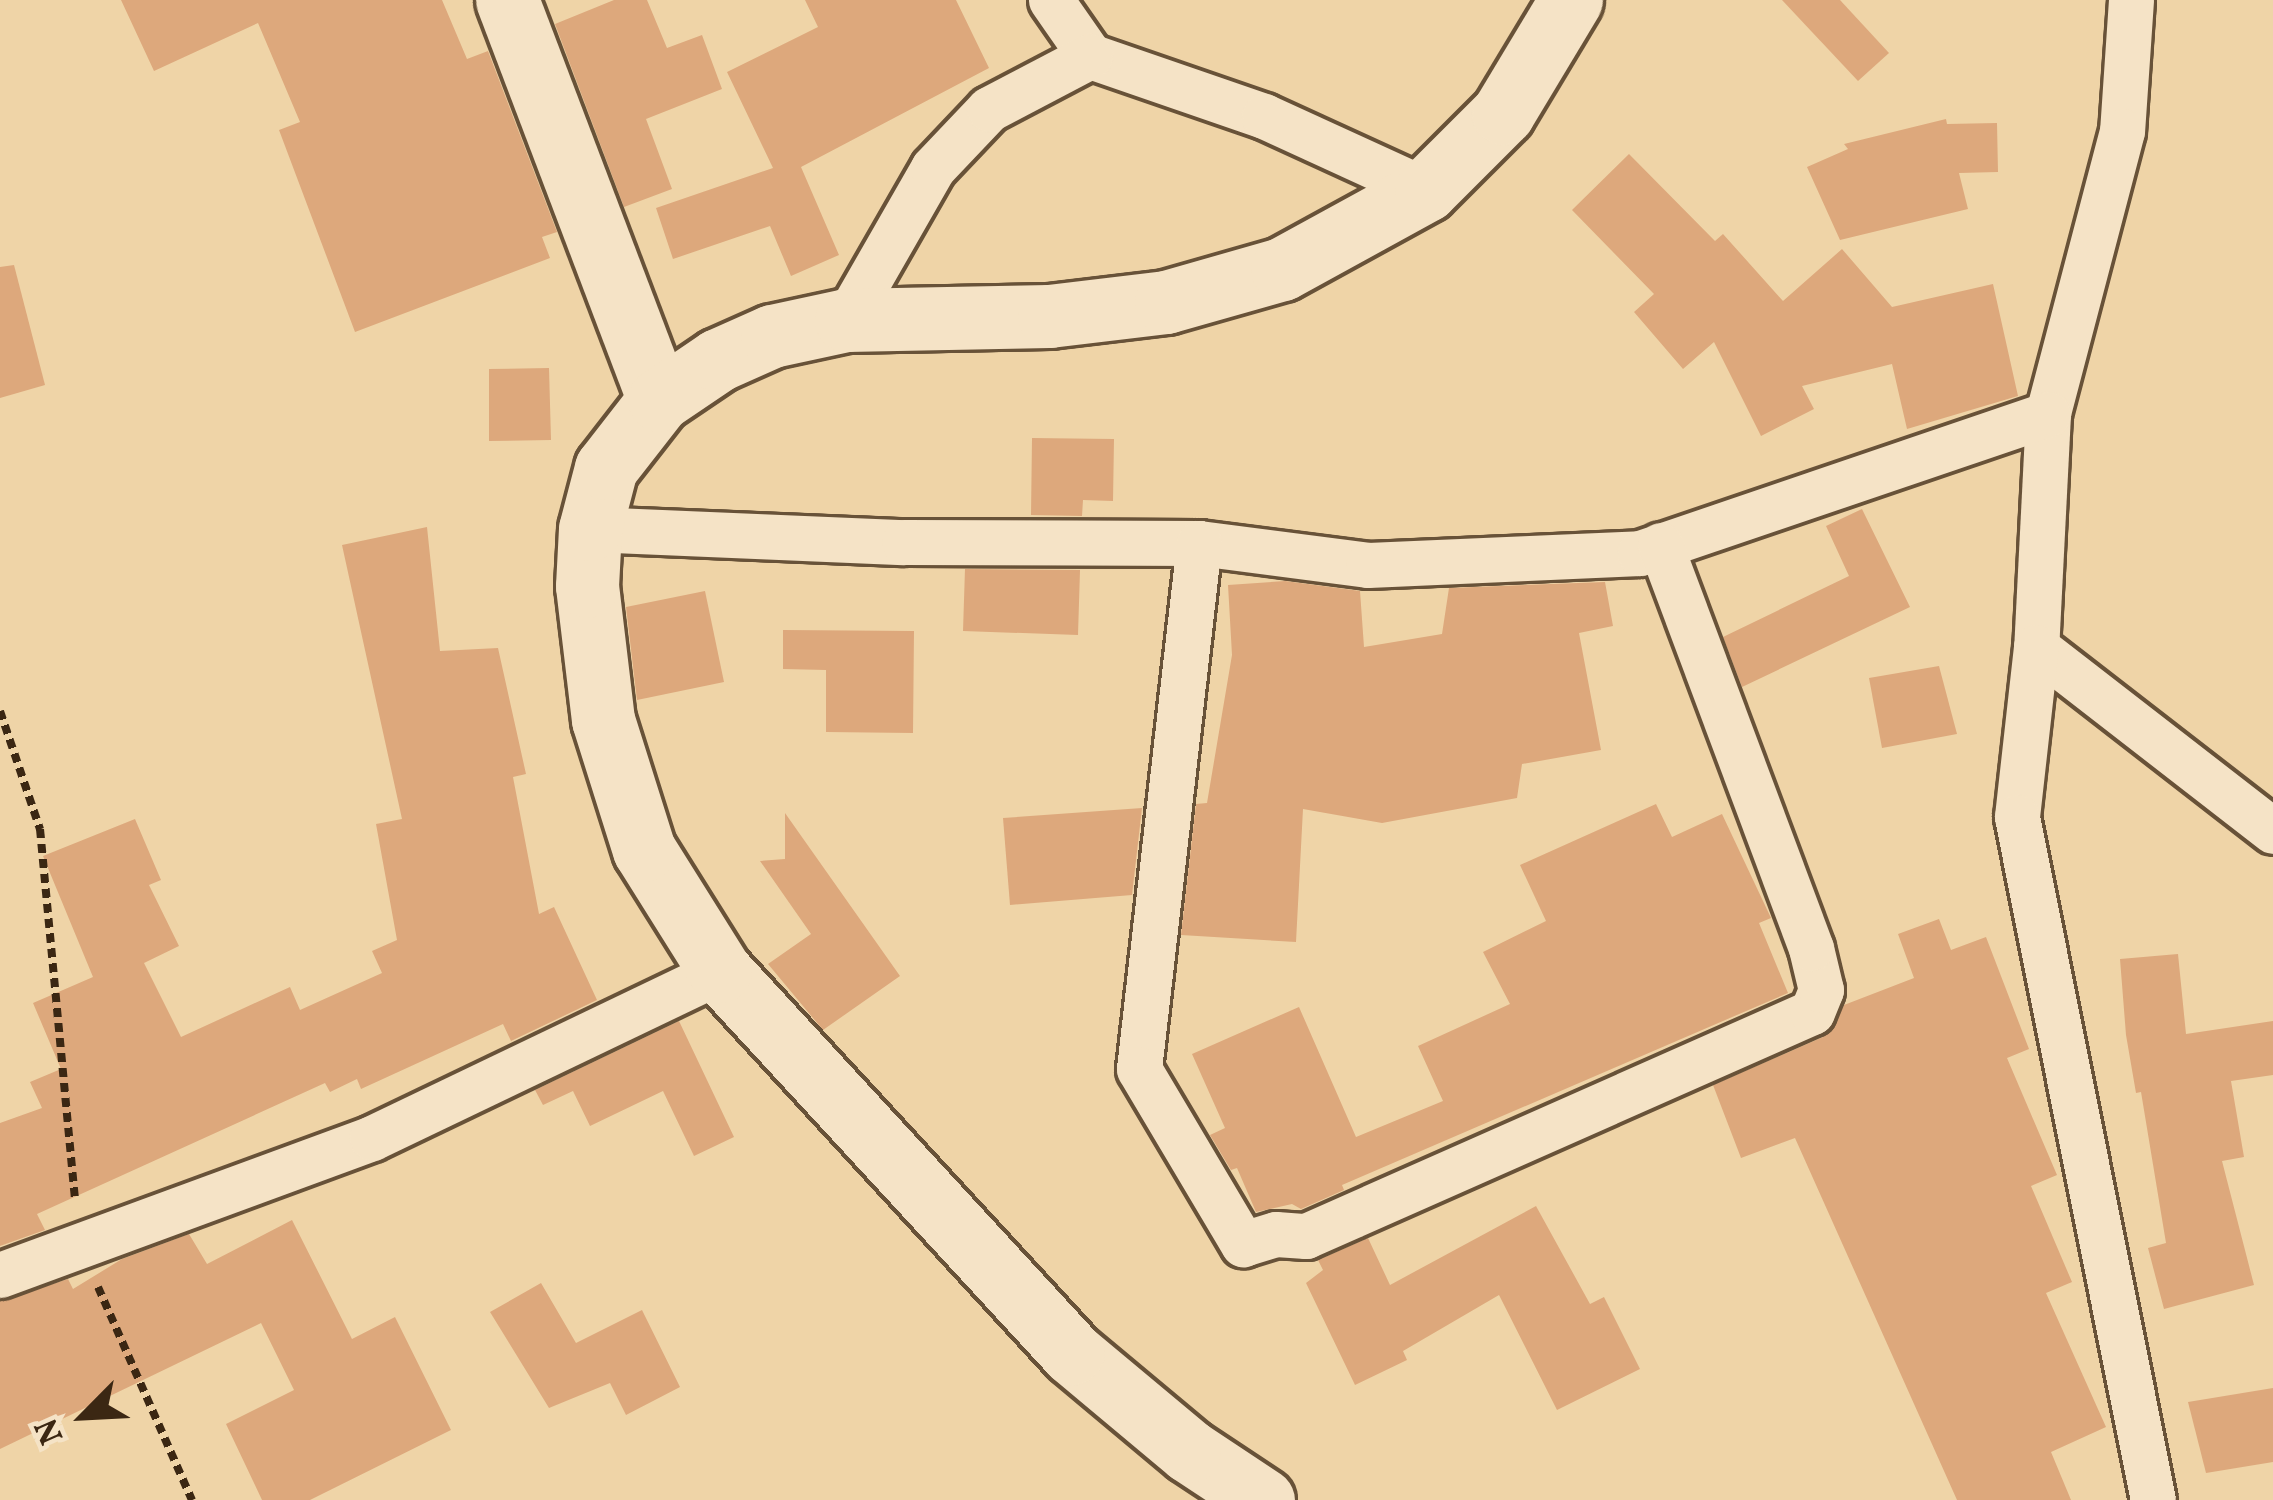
<!DOCTYPE html>
<html>
<head>
<meta charset="utf-8">
<style>
  body { margin:0 }
  #map { position:relative; width:2273px; height:1500px; overflow:hidden; background:#efd4a7; font-family:Vollkorn,serif }
  div>[style] { position:absolute }
  [style*='--x'] { left:calc(var(--x)*1px); top:calc(var(--y)*1px); width:calc(var(--w)*1px); rotate:calc(var(--a)*1deg) }
  .building>* { inset:0; background:#dda87c }
  .path>* { height:8px; margin-top:-4px; transform-origin:0; background:repeating-linear-gradient(90deg,#3b2713 0 9px,transparent 0 15px) }
  .roads { filter:drop-shadow(3px 0 #685238) drop-shadow(-3px 0 #685238) drop-shadow(0 3px #685238) drop-shadow(0 -3px #685238) }
  .street>* { height:45px; margin:-22.5px; padding:0 22.5px; transform-origin:22.5px; border-radius:22.5px; background:#f5e3c6 }
  .secondary>* { height:63px; margin:-31.5px; padding:0 31.5px; transform-origin:31.5px; border-radius:31.5px; background:#f5e3c6 }
  span { translate:-50% -50%; white-space:nowrap; text-align:center; line-height:1.15; -webkit-text-stroke:10px #f5e3c6; paint-order:stroke }
  .north { position:absolute; left:24px; top:1356px; width:120px; height:120px; -webkit-text-stroke:9px #f5e3c6; paint-order:stroke; rotate:246deg; font-size:33px; font-weight:700; line-height:48px; text-align:center; color:#3b2713 }
  .north::after { content:''; display:block; margin:auto; width:42px; height:54px; background:#3b2713; clip-path:polygon(50% 0,100% 100%,50% 72%,0 100%) }
</style>
</head>
<body>
<div id="map">
  <div class="building">
    <i style="clip-path:polygon(121px 0,442px 0,467px 59px,488px 51px,557px 232px,542px 237px,550px 258px,355px 332px,279px 130px,300px 122px,258px 23px,154px 71px)"></i>
    <i style="clip-path:polygon(614px 0,647px 0,667px 48px,702px 35px,722px 89px,646px 119px,672px 189px,624px 207px,555px 24px)"></i>
    <i style="clip-path:polygon(805px 0,956px 0,989px 68px,801px 167px,839px 255px,791px 276px,770px 226px,673px 259px,656px 208px,773px 168px,727px 72px,818px 27px)"></i>
    <i style="clip-path:polygon(1782px 0,1840px 0,1889px 53px,1858px 81px)"></i>
    <i style="clip-path:polygon(1946px 119px,1947px 124px,1997px 123px,1998px 172px,1959px 173px,1968px 209px,1840px 240px,1807px 167px,1848px 149px,1844px 144px)"></i>
    <i style="clip-path:polygon(1629px 154px,1715px 241px,1723px 234px,1783px 301px,1842px 249px,1892px 307px,1993px 284px,2018px 396px,1907px 429px,1892px 364px,1802px 386px,1814px 409px,1761px 436px,1714px 342px,1683px 369px,1634px 312px,1654px 294px,1572px 210px)"></i>
    <i style="clip-path:polygon(14px 265px,45px 385px,0 398px,0 267px)"></i>
    <i style="clip-path:polygon(549px 368px,551px 440px,489px 441px,489px 369px)"></i>
    <i style="clip-path:polygon(1032px 438px,1114px 439px,1113px 501px,1083px 500px,1082px 516px,1031px 515px)"></i>
    <i style="clip-path:polygon(1862px 509px,1910px 607px,1742px 687px,1723px 637px,1849px 576px,1826px 526px)"></i>
    <i style="clip-path:polygon(427px 527px,440px 651px,498px 648px,526px 774px,513px 777px,539px 914px,554px 907px,597px 1000px,511px 1041px,503px 1024px,361px 1089px,357px 1079px,330px 1092px,325px 1083px,37px 1214px,45px 1230px,0 1246px,0 1123px,42px 1108px,30px 1082px,61px 1069px,33px 1003px,93px 977px,43px 856px,135px 819px,161px 880px,149px 885px,179px 946px,144px 963px,181px 1037px,290px 987px,300px 1010px,382px 973px,372px 951px,397px 940px,376px 824px,402px 819px,342px 545px)"></i>
    <i style="clip-path:polygon(965px 569px,1080px 570px,1078px 635px,963px 631px)"></i>
    <i style="clip-path:polygon(1285px 581px,1360px 591px,1364px 647px,1442px 634px,1449px 588px,1605px 582px,1613px 626px,1579px 633px,1601px 750px,1522px 764px,1517px 798px,1382px 823px,1303px 809px,1296px 942px,1181px 935px,1196px 804px,1207px 803px,1232px 655px,1228px 585px)"></i>
    <i style="clip-path:polygon(705px 591px,724px 682px,637px 700px,626px 607px)"></i>
    <i style="clip-path:polygon(783px 630px,914px 631px,913px 733px,826px 732px,826px 670px,783px 669px)"></i>
    <i style="clip-path:polygon(1939px 666px,1957px 734px,1882px 748px,1869px 678px)"></i>
    <i style="clip-path:polygon(1656px 804px,1672px 837px,1722px 814px,1771px 918px,1759px 923px,1788px 993px,1342px 1185px,1344px 1190px,1301px 1209px,1292px 1204px,1256px 1212px,1237px 1168px,1231px 1170px,1210px 1135px,1225px 1128px,1192px 1054px,1299px 1007px,1356px 1137px,1443px 1101px,1418px 1046px,1510px 1004px,1483px 952px,1546px 921px,1520px 865px)"></i>
    <i style="clip-path:polygon(1142px 808px,1132px 895px,1010px 905px,1003px 818px)"></i>
    <i style="clip-path:polygon(785px 813px,900px 976px,823px 1030px,768px 964px,811px 934px,760px 861px,785px 859px)"></i>
    <i style="clip-path:polygon(1939px 919px,1951px 950px,1986px 937px,2029px 1049px,2007px 1058px,2057px 1175px,2031px 1186px,2072px 1282px,2046px 1293px,2106px 1427px,2051px 1452px,2071px 1500px,1957px 1500px,1795px 1138px,1741px 1158px,1713px 1085px,1823px 1037px,1844px 1005px,1914px 978px,1898px 934px)"></i>
    <i style="clip-path:polygon(2178px 954px,2186px 1034px,2273px 1021px,2273px 1075px,2231px 1081px,2244px 1157px,2222px 1161px,2254px 1285px,2164px 1309px,2148px 1248px,2166px 1243px,2141px 1092px,2136px 1093px,2126px 1035px,2120px 959px)"></i>
    <i style="clip-path:polygon(679px 1021px,734px 1137px,694px 1156px,663px 1091px,590px 1126px,573px 1091px,543px 1105px,535px 1090px)"></i>
    <i style="clip-path:polygon(1536px 1206px,1590px 1304px,1604px 1297px,1640px 1369px,1557px 1410px,1499px 1295px,1403px 1351px,1407px 1360px,1355px 1385px,1306px 1283px,1323px 1270px,1318px 1260px,1368px 1238px,1390px 1285px)"></i>
    <i style="clip-path:polygon(292px 1220px,352px 1339px,395px 1317px,451px 1430px,310px 1500px,262px 1500px,226px 1424px,294px 1390px,261px 1323px,0 1449px,0 1301px,68px 1279px,73px 1289px,122px 1259px,189px 1234px,207px 1264px)"></i>
    <i style="clip-path:polygon(541px 1283px,576px 1343px,642px 1310px,680px 1387px,626px 1415px,610px 1383px,549px 1408px,490px 1312px)"></i>
    <i style="clip-path:polygon(2273px 1388px,2273px 1462px,2206px 1473px,2188px 1402px)"></i>
  </div>
  <div class="path">
    <i style="--x:0;--y:711;--w:125;--a:71.3"></i>
    <i style="--x:40;--y:829;--w:371;--a:84.6"></i>
    <i style="--x:98;--y:1287;--w:233;--a:66.2"></i>
  </div>
  <div class="roads">
    <div class="street">
      <i style="--x:1051;--y:0;--w:68;--a:55.1"></i>
      <i style="--x:1090;--y:56;--w:184;--a:19"></i>
      <i style="--x:1264;--y:116;--w:178;--a:24.6"></i>
      <i style="--x:2131;--y:0;--w:131;--a:93.9"></i>
      <i style="--x:2122;--y:131;--w:293;--a:104.7"></i>
      <i style="--x:2048;--y:414;--w:233;--a:92.9"></i>
      <i style="--x:2036;--y:647;--w:300;--a:37.8"></i>
      <i style="--x:846;--y:320;--w:175;--a:-60.2"></i>
      <i style="--x:933;--y:168;--w:81;--a:-46.5"></i>
      <i style="--x:989;--y:109;--w:114;--a:-27.7"></i>
      <i style="--x:590;--y:529;--w:314;--a:2.4"></i>
      <i style="--x:904;--y:542;--w:295;--a:0.2"></i>
      <i style="--x:1199;--y:543;--w:170;--a:7.4"></i>
      <i style="--x:1368;--y:565;--w:272;--a:-2.5"></i>
      <i style="--x:1640;--y:553;--w:431;--a:-18.8"></i>
      <i style="--x:1199;--y:543;--w:529;--a:96.51"></i>
      <i style="--x:1139;--y:1069;--w:204;--a:59.3"></i>
      <i style="--x:1243;--y:1244;--w:34;--a:-17"></i>
      <i style="--x:1276;--y:1234;--w:30;--a:4"></i>
      <i style="--x:1306;--y:1236;--w:553;--a:-23.88"></i>
      <i style="--x:1812;--y:1012;--w:24;--a:-68"></i>
      <i style="--x:1821;--y:990;--w:43;--a:-103.4"></i>
      <i style="--x:1811;--y:948;--w:430;--a:-110.5"></i>
      <i style="--x:2036;--y:647;--w:171;--a:96.4"></i>
      <i style="--x:2017;--y:817;--w:696;--a:78.74"></i>
      <i style="--x:0;--y:1275;--w:396;--a:-20.2"></i>
      <i style="--x:372;--y:1138;--w:386;--a:-25.6"></i>
    </div>
    <div class="secondary">
      <i style="--x:507;--y:0;--w:428;--a:69.2"></i>
      <i style="--x:1263;--y:1500;--w:89;--a:-146.5"></i>
      <i style="--x:1189;--y:1451;--w:153;--a:-140.1"></i>
      <i style="--x:1072;--y:1353;--w:519;--a:-132.66"></i>
      <i style="--x:720;--y:971;--w:143;--a:-122.1"></i>
      <i style="--x:644;--y:850;--w:136;--a:-107.5"></i>
      <i style="--x:603;--y:720;--w:135;--a:-96.8"></i>
      <i style="--x:587;--y:586;--w:57;--a:-87"></i>
      <i style="--x:590;--y:529;--w:63;--a:-75.3"></i>
      <i style="--x:606;--y:468;--w:86;--a:-52.1"></i>
      <i style="--x:659;--y:400;--w:71;--a:-34.1"></i>
      <i style="--x:718;--y:360;--w:59;--a:-24"></i>
      <i style="--x:772;--y:336;--w:76;--a:-12.2"></i>
      <i style="--x:846;--y:320;--w:203;--a:-1.1"></i>
      <i style="--x:1049;--y:316;--w:118;--a:-6.8"></i>
      <i style="--x:1166;--y:302;--w:121;--a:-15.9"></i>
      <i style="--x:1282;--y:269;--w:164;--a:-28.7"></i>
      <i style="--x:1426;--y:190;--w:109;--a:-45"></i>
      <i style="--x:1503;--y:113;--w:132;--a:-59"></i>
    </div>
  </div>
  <div class="north">N</div>
</div>
</body>
</html>
